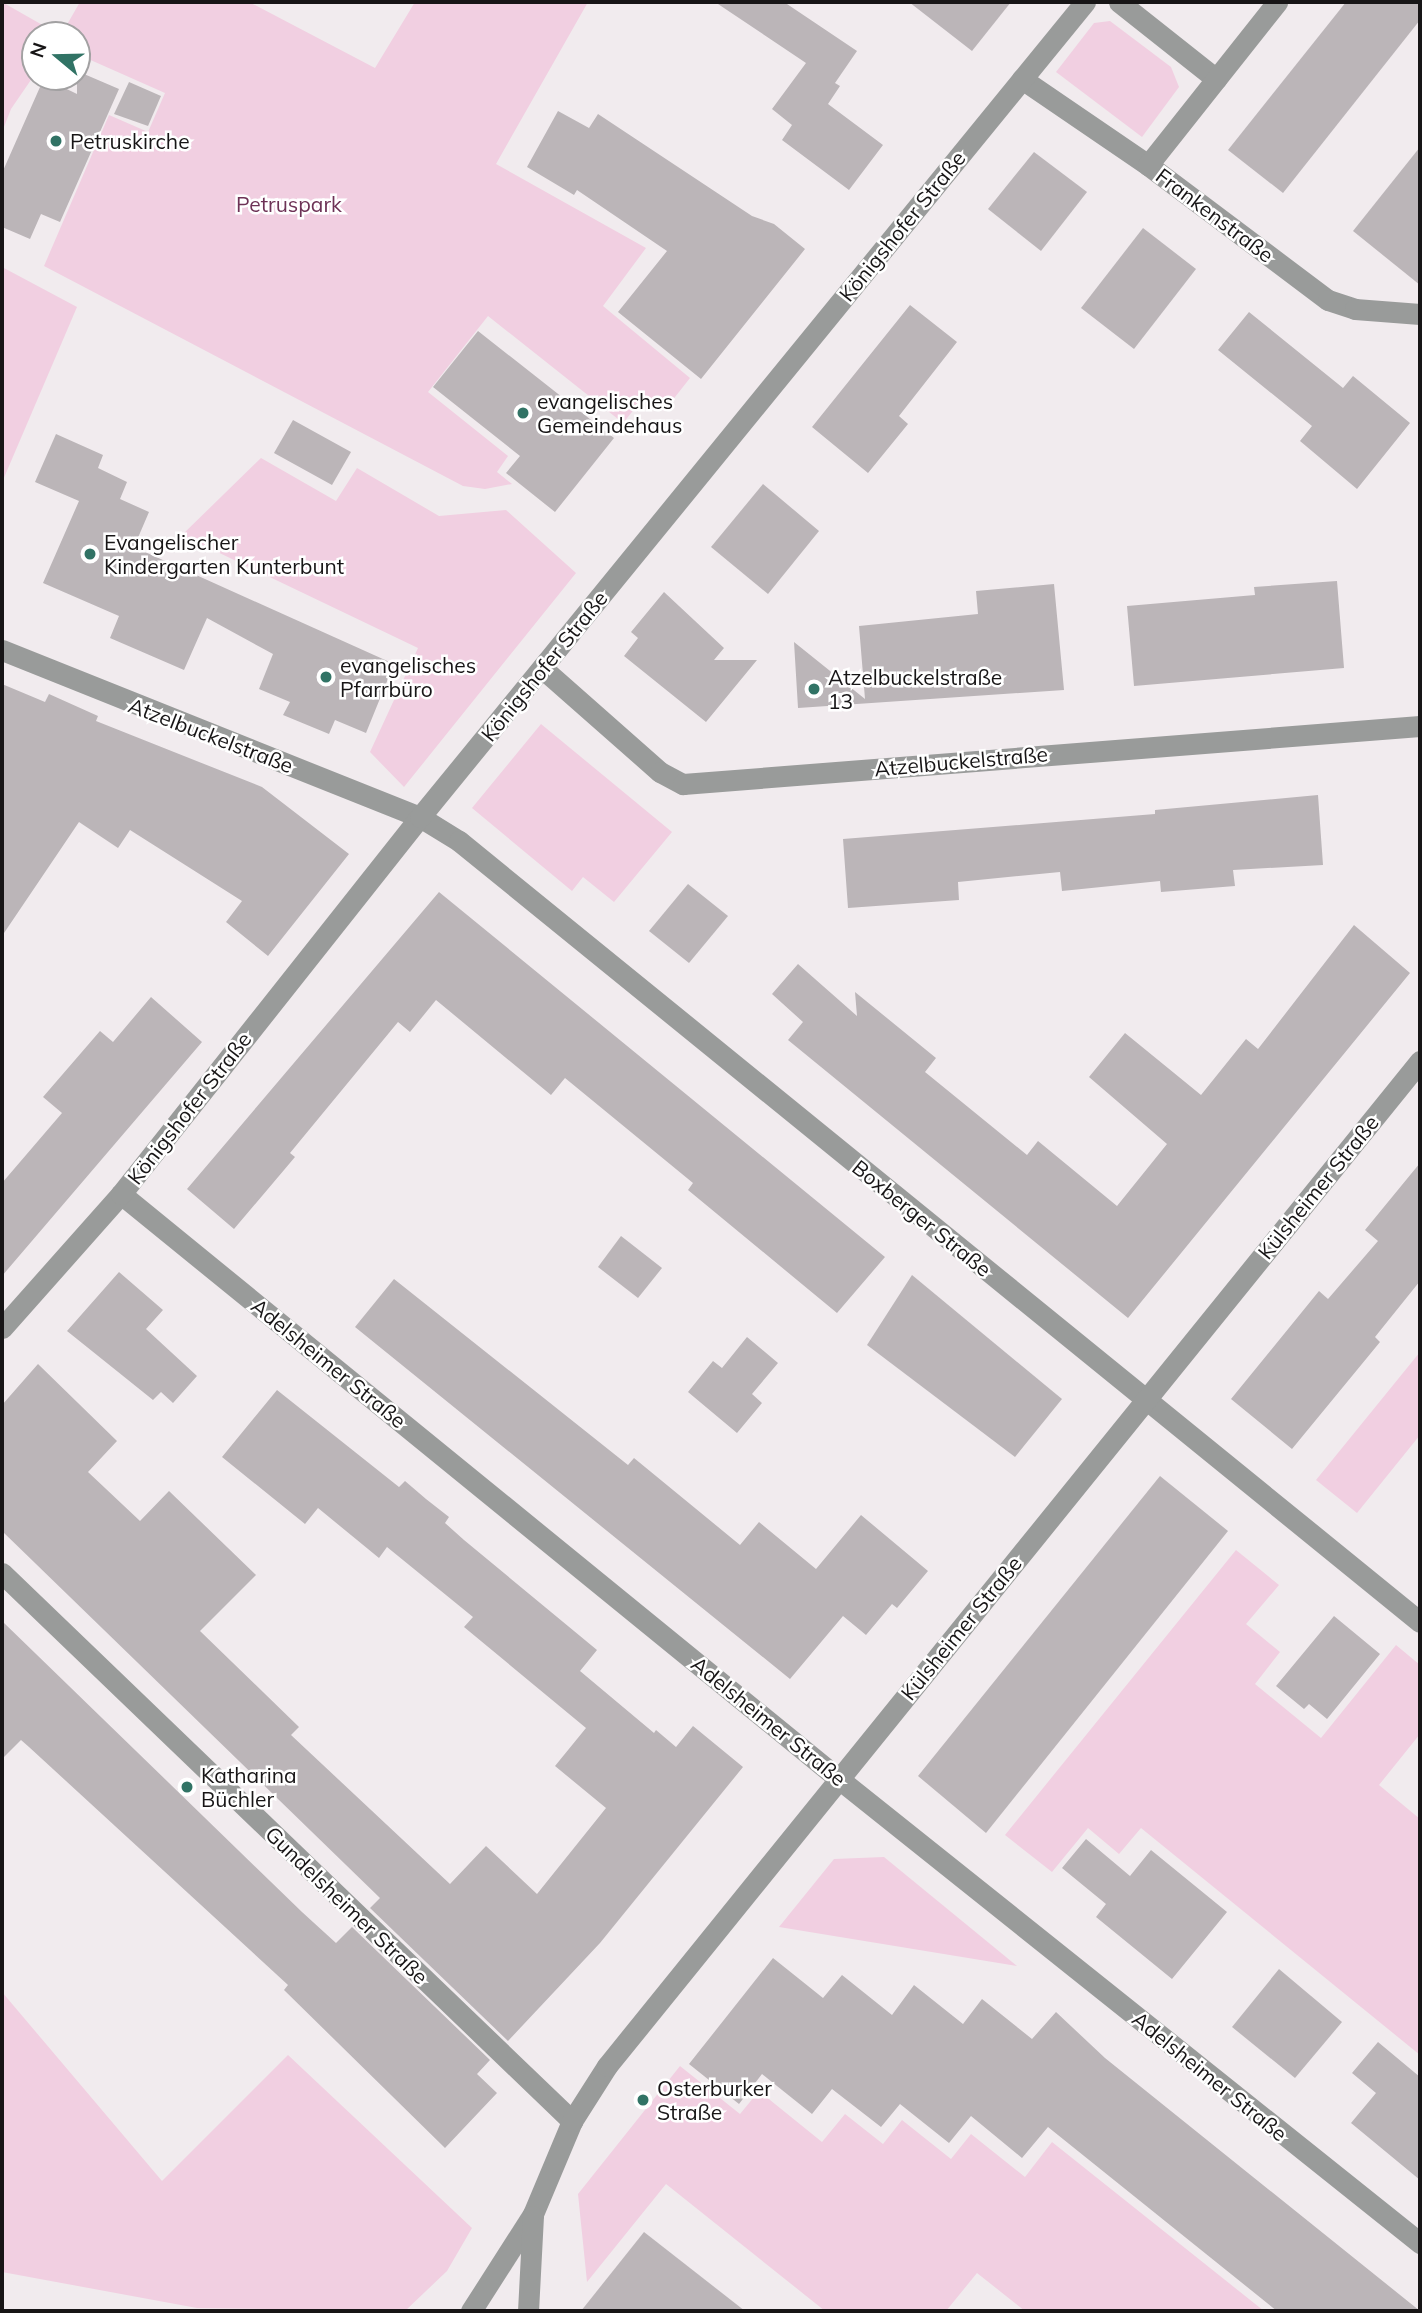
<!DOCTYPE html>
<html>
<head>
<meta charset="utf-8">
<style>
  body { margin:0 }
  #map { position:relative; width:1422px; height:2313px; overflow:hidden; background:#f1ebee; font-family:Mulish,sans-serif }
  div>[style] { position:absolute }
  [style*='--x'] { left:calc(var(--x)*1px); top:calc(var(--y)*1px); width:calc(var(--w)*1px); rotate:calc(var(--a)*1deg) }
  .green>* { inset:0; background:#f1cfe1 }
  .building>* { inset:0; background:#bbb5b8 }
  .street>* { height:21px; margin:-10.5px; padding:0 10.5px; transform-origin:10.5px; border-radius:10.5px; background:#999b9a }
  .dots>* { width:19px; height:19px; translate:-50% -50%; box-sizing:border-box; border:4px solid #fff; border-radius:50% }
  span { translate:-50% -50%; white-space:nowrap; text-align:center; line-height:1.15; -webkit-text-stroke:5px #fff; paint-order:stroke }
  .poi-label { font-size:21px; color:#171516 }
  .left { translate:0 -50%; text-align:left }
  .park-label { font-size:21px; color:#6d3256 }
  .street-label { font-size:21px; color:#171516 }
  .frame { position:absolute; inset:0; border:4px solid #171516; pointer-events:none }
  .north { position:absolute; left:21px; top:21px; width:70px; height:70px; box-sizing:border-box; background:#fff; border:2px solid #a2a1a2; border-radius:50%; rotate:289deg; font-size:19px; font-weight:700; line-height:28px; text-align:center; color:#171516 }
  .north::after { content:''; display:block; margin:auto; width:24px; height:32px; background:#317365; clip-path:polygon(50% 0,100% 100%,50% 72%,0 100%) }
</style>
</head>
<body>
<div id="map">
  <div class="green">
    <i style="clip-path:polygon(2px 2px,60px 35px,35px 35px,35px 74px,11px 109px,2px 132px)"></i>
    <i style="clip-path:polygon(80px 2px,249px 2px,375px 68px,415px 2px,588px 2px,496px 164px,646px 248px,603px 306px,690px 378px,664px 411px,645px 396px,623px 423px,488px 316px,428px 392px,508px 456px,497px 472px,512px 484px,485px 489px,463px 486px,44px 266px,109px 115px,148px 132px,165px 93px,77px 54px,77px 35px,61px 35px)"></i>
    <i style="clip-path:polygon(1110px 21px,1171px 67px,1179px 87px,1142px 137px,1056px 72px,1094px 23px)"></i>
    <i style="clip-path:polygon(2px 267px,77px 307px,3px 480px,2px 479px)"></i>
    <i style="clip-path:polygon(261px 458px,336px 501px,357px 468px,439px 516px,506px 510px,576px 573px,404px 787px,370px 752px,418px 648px,182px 535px)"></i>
    <i style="clip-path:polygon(541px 724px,672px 832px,614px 902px,583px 877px,572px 891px,472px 808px)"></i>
    <i style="clip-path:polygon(1420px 1352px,1420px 1435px,1357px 1513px,1316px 1480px)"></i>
    <i style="clip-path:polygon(1236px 1550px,1279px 1585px,1246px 1624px,1280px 1652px,1255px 1684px,1321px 1738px,1396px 1645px,1420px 1665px,1420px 1734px,1379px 1785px,1420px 1819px,1420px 2055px,1141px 1828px,1119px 1854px,1088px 1828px,1052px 1872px,1005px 1835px)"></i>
    <i style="clip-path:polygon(884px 1857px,1017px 1966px,779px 1927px,834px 1859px)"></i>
    <i style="clip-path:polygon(2px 1992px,162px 2181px,288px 2055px,472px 2228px,447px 2271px,405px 2311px,197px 2308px,2px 2272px)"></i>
    <i style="clip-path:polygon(680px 2066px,740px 2114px,759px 2091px,822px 2142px,845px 2114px,883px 2144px,902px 2120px,951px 2159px,971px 2134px,1025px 2177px,1052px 2142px,1264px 2311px,1025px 2311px,977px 2273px,946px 2311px,825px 2311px,666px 2184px,587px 2282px,578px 2194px)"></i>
  </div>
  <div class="building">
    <i style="clip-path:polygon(715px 2px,784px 2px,857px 51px,835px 83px,840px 86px,828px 104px,883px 145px,849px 190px,782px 140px,792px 125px,772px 109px,806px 63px)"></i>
    <i style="clip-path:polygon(909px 2px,1011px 2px,972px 51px)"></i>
    <i style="clip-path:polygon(1346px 2px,1420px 2px,1420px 20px,1283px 193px,1228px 150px)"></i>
    <i style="clip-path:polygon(77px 71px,119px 89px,60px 222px,41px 214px,30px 239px,2px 227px,2px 173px,44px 78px,77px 94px)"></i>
    <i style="clip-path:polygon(129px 82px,161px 96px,148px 126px,114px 114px)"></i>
    <i style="clip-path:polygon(558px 111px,589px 128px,598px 114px,752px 216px,774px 224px,805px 249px,701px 379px,618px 312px,667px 251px,577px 190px,574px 195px,527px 167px)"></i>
    <i style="clip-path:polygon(1420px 147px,1420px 285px,1353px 231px)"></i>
    <i style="clip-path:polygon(1034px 152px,1087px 192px,1041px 251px,988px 209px)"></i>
    <i style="clip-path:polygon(1143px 228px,1196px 269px,1134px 349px,1081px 308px)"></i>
    <i style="clip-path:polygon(910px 305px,957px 342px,899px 416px,908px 424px,868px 473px,812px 427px)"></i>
    <i style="clip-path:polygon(1249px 312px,1343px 388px,1353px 376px,1410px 423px,1357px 489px,1300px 441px,1312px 426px,1218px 350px)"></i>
    <i style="clip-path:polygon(478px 331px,614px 438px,555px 512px,506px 473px,520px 456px,433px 387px)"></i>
    <i style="clip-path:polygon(293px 420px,351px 452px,332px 485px,274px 453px)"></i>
    <i style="clip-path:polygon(56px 434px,103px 455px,98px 468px,127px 482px,120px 499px,149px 512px,134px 547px,394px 664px,366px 733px,335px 720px,329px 734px,283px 715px,290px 702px,259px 689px,273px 654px,207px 618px,184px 670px,110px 638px,119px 616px,43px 583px,79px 501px,35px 482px)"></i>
    <i style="clip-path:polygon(763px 484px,819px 531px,768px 594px,711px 547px)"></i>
    <i style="clip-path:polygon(1337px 581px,1344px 668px,1134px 686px,1127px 606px,1255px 595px,1254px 587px)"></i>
    <i style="clip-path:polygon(1054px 584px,1064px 690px,798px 708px,794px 642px,865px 699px,859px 626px,978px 614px,976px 591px)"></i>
    <i style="clip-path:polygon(664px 592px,724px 648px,714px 660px,757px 660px,706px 722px,624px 656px,638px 638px,631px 632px)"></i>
    <i style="clip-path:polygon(2px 684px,45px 702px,49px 694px,98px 716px,96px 721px,262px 787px,349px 854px,268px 956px,226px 922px,242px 901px,130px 830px,118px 848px,79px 822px,2px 936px)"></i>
    <i style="clip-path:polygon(1318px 795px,1323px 865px,1233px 870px,1235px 886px,1161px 892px,1160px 881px,1062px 891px,1060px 872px,958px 882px,959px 900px,848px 908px,843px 839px,1155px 814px,1155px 810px)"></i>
    <i style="clip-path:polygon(688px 884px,728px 916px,689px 963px,649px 931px)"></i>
    <i style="clip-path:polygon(439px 892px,885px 1257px,837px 1313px,688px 1190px,693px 1183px,565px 1078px,551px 1095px,436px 1000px,410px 1032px,398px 1022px,290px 1153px,295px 1157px,234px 1229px,187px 1189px)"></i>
    <i style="clip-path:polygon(1354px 925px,1410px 973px,1128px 1318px,788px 1040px,803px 1022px,772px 994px,798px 964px,857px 1016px,855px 992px,936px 1058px,925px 1072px,1027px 1155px,1038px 1141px,1117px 1206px,1167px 1144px,1089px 1077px,1125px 1033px,1201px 1095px,1246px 1039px,1258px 1049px)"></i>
    <i style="clip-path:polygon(151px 997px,202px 1042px,2px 1276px,2px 1183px,62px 1113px,43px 1097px,100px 1031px,113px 1042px)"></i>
    <i style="clip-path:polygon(1420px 1163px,1420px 1281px,1375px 1337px,1380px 1342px,1292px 1449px,1231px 1399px,1319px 1291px,1328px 1299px,1378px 1241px,1365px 1230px)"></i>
    <i style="clip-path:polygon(621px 1236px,662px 1268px,638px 1298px,598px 1267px)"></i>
    <i style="clip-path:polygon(119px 1272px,163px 1310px,146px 1329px,197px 1376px,173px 1403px,161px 1392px,153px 1400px,67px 1331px)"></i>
    <i style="clip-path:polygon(912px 1275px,1062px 1399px,1015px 1457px,867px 1345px)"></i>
    <i style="clip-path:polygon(394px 1279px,628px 1465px,634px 1458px,740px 1545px,759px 1522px,816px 1569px,861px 1515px,928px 1571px,897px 1608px,892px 1604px,866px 1635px,843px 1616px,790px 1679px,355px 1327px)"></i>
    <i style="clip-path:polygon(747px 1337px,778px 1363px,752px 1394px,762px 1403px,737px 1433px,688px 1392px,713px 1361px,722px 1368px)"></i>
    <i style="clip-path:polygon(38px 1364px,117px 1441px,88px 1472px,140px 1521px,169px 1491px,256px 1575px,200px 1631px,299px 1727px,291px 1735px,450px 1884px,486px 1846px,537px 1894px,606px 1808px,555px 1766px,586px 1728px,464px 1627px,473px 1617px,387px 1547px,379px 1558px,318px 1508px,305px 1524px,222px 1457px,277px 1390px,399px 1487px,405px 1481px,426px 1499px,449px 1517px,445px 1523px,464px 1540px,597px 1650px,580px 1671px,654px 1733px,656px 1730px,676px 1747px,693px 1726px,743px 1767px,600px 1943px,508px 2041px,370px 1908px,380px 1898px,2px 1531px,2px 1405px)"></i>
    <i style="clip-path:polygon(1160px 1476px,1228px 1531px,986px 1833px,918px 1776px)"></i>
    <i style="clip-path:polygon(1334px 1616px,1380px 1654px,1327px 1719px,1309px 1704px,1304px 1709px,1276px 1686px)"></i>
    <i style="clip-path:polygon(2px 1621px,302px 1912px,336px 1943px,352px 1927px,490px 2060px,477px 2074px,497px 2093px,445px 2148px,284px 1990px,288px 1985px,29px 1747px,21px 1740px,2px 1759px)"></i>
    <i style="clip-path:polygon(1086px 1839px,1130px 1876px,1151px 1850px,1227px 1912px,1172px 1979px,1096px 1917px,1106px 1904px,1062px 1868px)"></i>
    <i style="clip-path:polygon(773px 1958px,823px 1998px,842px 1975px,892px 2015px,914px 1985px,963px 2024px,982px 1999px,1032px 2039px,1056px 2012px,1105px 2058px,1420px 2311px,1277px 2311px,1048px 2127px,1022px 2158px,971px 2116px,949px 2143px,900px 2104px,881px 2127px,832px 2089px,812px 2114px,762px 2074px,739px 2104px,689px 2064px)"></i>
    <i style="clip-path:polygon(1279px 1969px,1342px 2022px,1295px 2078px,1232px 2027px)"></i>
    <i style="clip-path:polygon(1378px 2042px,1420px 2077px,1420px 2180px,1351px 2123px,1376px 2093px,1352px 2073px)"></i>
    <i style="clip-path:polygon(644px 2232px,745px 2311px,581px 2311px)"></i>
  </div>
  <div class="street">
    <i style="--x:1119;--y:2;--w:124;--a:38.4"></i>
    <i style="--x:1022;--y:79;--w:153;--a:34.3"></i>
    <i style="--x:1148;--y:165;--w:225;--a:36.9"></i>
    <i style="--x:1328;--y:300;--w:28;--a:18"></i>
    <i style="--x:1355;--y:309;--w:65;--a:4.4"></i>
    <i style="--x:1148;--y:165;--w:208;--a:-51.6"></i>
    <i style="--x:2;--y:650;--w:450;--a:21.8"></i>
    <i style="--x:420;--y:817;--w:46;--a:31.6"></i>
    <i style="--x:459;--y:841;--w:1238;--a:39.1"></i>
    <i style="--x:542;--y:668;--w:157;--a:41.4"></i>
    <i style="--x:660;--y:772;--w:26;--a:28"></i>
    <i style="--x:683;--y:784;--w:739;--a:-4.5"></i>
    <i style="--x:121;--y:1194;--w:926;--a:39.17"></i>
    <i style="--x:839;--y:1779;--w:744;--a:38.61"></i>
    <i style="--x:2;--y:1328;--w:179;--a:-48.4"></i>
    <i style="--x:121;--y:1194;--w:481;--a:-51.6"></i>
    <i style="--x:420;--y:817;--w:1052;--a:-50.79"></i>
    <i style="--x:2;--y:1573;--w:791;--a:43.87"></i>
    <i style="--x:471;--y:2311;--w:115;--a:-57.4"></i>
    <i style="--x:533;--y:2214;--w:101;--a:-67.2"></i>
    <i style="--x:572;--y:2121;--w:65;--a:-57.5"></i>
    <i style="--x:607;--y:2066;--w:1293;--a:-51.03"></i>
    <i style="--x:528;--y:2311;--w:95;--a:-87"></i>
  </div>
  <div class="dots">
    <i style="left:56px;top:141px;background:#317365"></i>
    <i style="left:523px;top:413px;background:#317365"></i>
    <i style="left:90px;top:554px;background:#317365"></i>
    <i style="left:326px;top:677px;background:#317365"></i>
    <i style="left:814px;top:689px;background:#317365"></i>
    <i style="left:187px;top:1787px;background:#317365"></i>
    <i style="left:643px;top:2100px;background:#317365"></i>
  </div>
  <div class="poi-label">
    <span class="left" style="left:70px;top:141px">Petruskirche</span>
    <span class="left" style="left:537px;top:413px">evangelisches<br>Gemeindehaus</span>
    <span class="left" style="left:104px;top:554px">Evangelischer<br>Kindergarten Kunterbunt</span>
    <span class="left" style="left:340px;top:677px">evangelisches<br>Pfarrbüro</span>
    <span class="left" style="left:828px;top:689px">Atzelbuckelstraße<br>13</span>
    <span class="left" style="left:201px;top:1787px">Katharina<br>Büchler</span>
    <span class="left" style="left:657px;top:2100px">Osterburker<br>Straße</span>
  </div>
  <div class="park-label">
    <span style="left:289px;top:204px">Petruspark</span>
  </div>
  <div class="street-label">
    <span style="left:1215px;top:215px;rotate:37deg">Frankenstraße</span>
    <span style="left:902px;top:226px;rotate:-51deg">Königshofer Straße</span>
    <span style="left:544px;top:666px;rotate:-51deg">Königshofer Straße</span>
    <span style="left:211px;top:735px;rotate:21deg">Atzelbuckelstraße</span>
    <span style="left:961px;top:761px;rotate:-5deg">Atzelbuckelstraße</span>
    <span style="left:189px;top:1108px;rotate:-52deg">Königshofer Straße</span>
    <span style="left:1318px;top:1187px;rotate:-51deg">Külsheimer Straße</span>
    <span style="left:922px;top:1218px;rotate:39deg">Boxberger Straße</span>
    <span style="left:329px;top:1363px;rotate:39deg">Adelsheimer Straße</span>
    <span style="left:961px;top:1628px;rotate:-51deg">Külsheimer Straße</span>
    <span style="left:769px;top:1721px;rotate:39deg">Adelsheimer Straße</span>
    <span style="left:347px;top:1905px;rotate:44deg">Gundelsheimer Straße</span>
    <span style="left:1210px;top:2076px;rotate:39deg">Adelsheimer Straße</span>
  </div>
  <div class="frame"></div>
  <div class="north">N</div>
</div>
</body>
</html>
